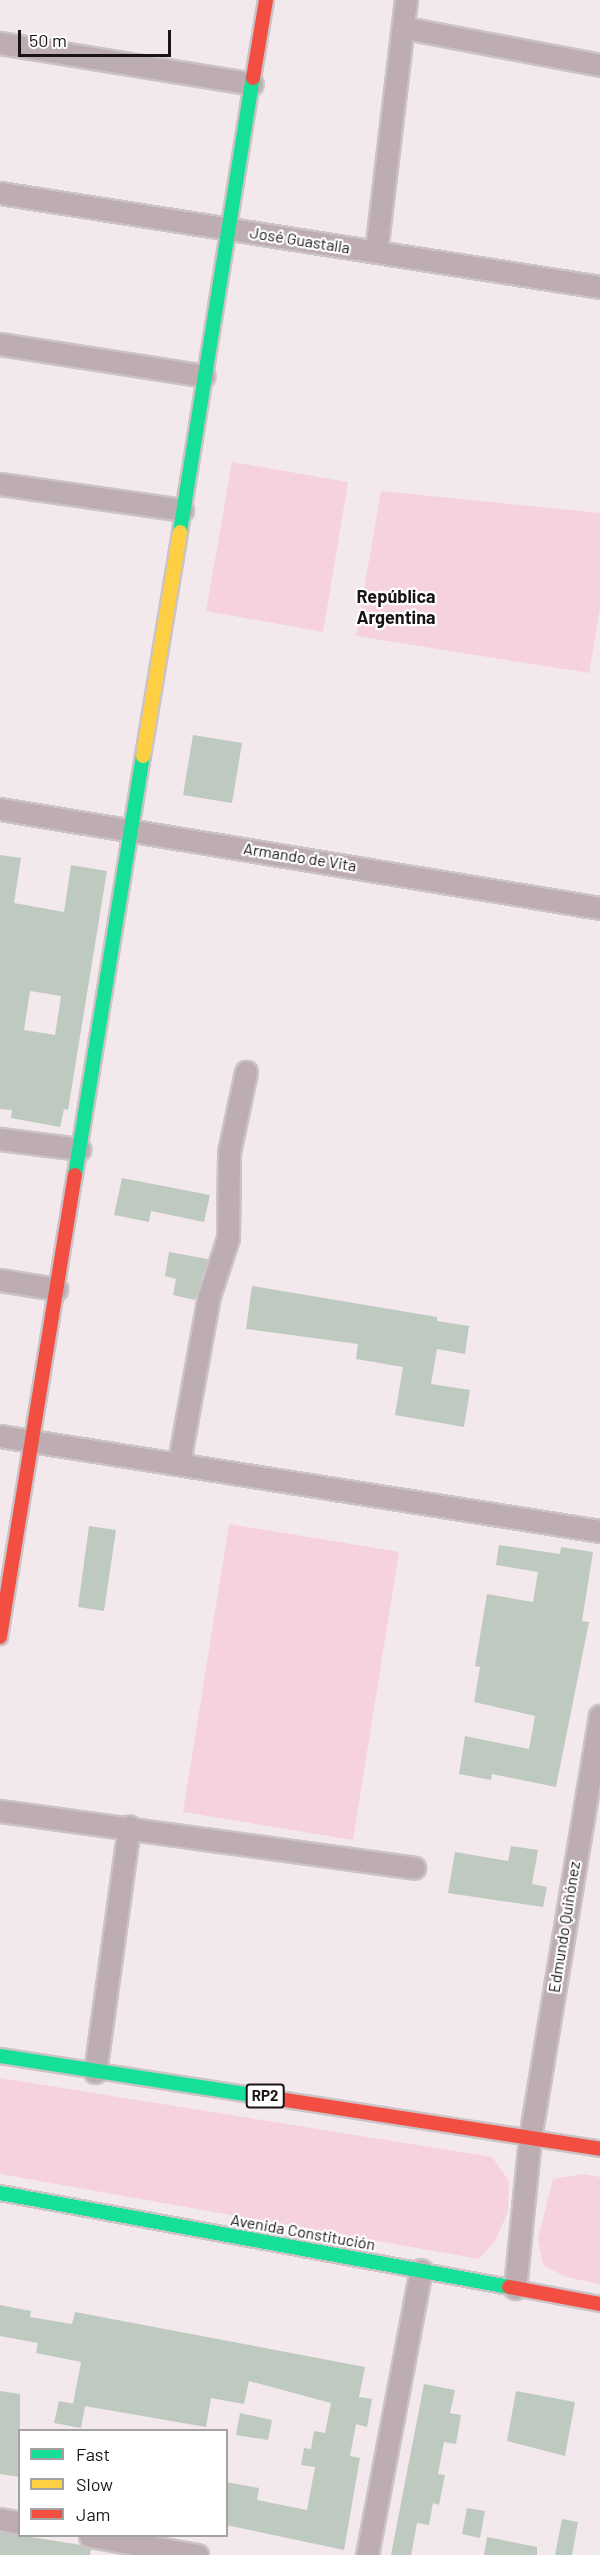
<!DOCTYPE html>
<html>
<head>
<meta charset="utf-8">
<style>
  body { margin:0 }
  #map { position:relative; width:600px; height:2555px; overflow:hidden; background:#f3e9ec; font-family:Barlow,sans-serif }
  div>[style] { position:absolute }
  [style*='--x'] { left:calc(var(--x)*1px); top:calc(var(--y)*1px); width:calc(var(--w)*1px); rotate:calc(var(--a)*1deg) }
  .green>* { inset:0; background:#f6d2df }
  .building>* { inset:0; background:#bec9c0 }
  .roads { filter:drop-shadow(2px 0 #cbc3c6) drop-shadow(-2px 0 #cbc3c6) drop-shadow(0 2px #cbc3c6) drop-shadow(0 -2px #cbc3c6) }
  .street>* { height:21px; margin:-10.5px; padding:0 10.5px; transform-origin:10.5px; border-radius:10.5px; background:#bdacb2 }
  .fast>* { height:14px; margin:-7px; padding:0 7px; transform-origin:7px; border-radius:7px; background:#16e098 }
  .slow>* { height:14px; margin:-7px; padding:0 7px; transform-origin:7px; border-radius:7px; background:#ffcf43 }
  .jam>* { height:14px; margin:-7px; padding:0 7px; transform-origin:7px; border-radius:7px; background:#f24e42 }
  span { translate:-50% -50%; white-space:nowrap; text-align:center; line-height:1.15; -webkit-text-stroke:4.5px #fff; paint-order:stroke }
  .shield-label span { padding:2px 4px; background:#fff; border:2px solid; border-radius:4px; -webkit-text-stroke-width:0 }
  .shield-label { font-size:15px; color:#1a1416; font-weight:700 }
  .street-label { font-size:16px; color:#1a1416 }
  .neighbourhood-label { font-size:18px; color:#1a1416; font-weight:700 }
  .legend { position:absolute; left:18px; top:2429px; width:210px; height:108px; box-sizing:border-box; background:#fff; border:2px solid #a3a1a2; margin:0; padding:8px 10px; list-style:none; font-size:18px; color:#1a1416 }
  .legend li { display:flex; align-items:center; gap:12px; height:30px }
  .legend b { width:30px; border:2px solid #a3a1a2 }
  .scale { position:absolute; left:18px; top:30px; width:153px; height:27px; box-sizing:border-box; border:3px solid #1a1416; border-top:0; padding-left:8px; font-size:18px; line-height:21px; white-space:nowrap; color:#1a1416; -webkit-text-stroke:4px #fff; paint-order:stroke }
</style>
</head>
<body>
<div id="map">
  <div class="green">
    <i style="clip-path:polygon(232px 462px,348px 482px,323px 632px,206px 611px)"></i>
    <i style="clip-path:polygon(381px 491px,600px 513px,600px 609px,589px 673px,356px 636px)"></i>
    <i style="clip-path:polygon(229px 1524px,399px 1552px,353px 1840px,183px 1812px)"></i>
    <i style="clip-path:polygon(0 2078px,492px 2157px,509px 2181px,508px 2212px,495px 2241px,479px 2259px,0 2174px)"></i>
    <i style="clip-path:polygon(583px 2174px,600px 2177px,600px 2284px,566px 2277px,543px 2265px,538px 2239px,553px 2179px)"></i>
  </div>
  <div class="building">
    <i style="clip-path:polygon(193px 735px,242px 743px,232px 803px,183px 795px)"></i>
    <i style="clip-path:polygon(evenodd,0 855px,21px 858px,14px 903px,64px 912px,71px 865px,107px 871px,68px 1110px,64px 1109px,60px 1127px,11px 1118px,12px 1110px,0 1109px,0 855px,30px 991px,61px 996px,55px 1035px,24px 1030px,30px 991px)"></i>
    <i style="clip-path:polygon(122px 1178px,210px 1195px,204px 1222px,151px 1211px,149px 1222px,114px 1215px)"></i>
    <i style="clip-path:polygon(169px 1252px,208px 1259px,195px 1300px,173px 1295px,176px 1279px,165px 1276px)"></i>
    <i style="clip-path:polygon(252px 1286px,437px 1317px,437px 1321px,469px 1326px,465px 1354px,437px 1349px,431px 1384px,470px 1390px,464px 1427px,395px 1415px,403px 1367px,356px 1359px,358px 1344px,246px 1329px)"></i>
    <i style="clip-path:polygon(89px 1526px,116px 1530px,104px 1611px,78px 1607px)"></i>
    <i style="clip-path:polygon(499px 1545px,560px 1554px,561px 1547px,593px 1552px,582px 1621px,589px 1622px,556px 1787px,492px 1774px,491px 1780px,459px 1774px,465px 1736px,529px 1749px,535px 1716px,474px 1702px,480px 1667px,475px 1666px,487px 1594px,533px 1602px,538px 1572px,496px 1565px)"></i>
    <i style="clip-path:polygon(511px 1846px,538px 1850px,532px 1884px,547px 1887px,543px 1907px,448px 1893px,455px 1852px,508px 1861px)"></i>
    <i style="clip-path:polygon(0 2305px,31px 2311px,30px 2317px,72px 2324px,75px 2312px,365px 2367px,359px 2397px,372px 2399px,367px 2427px,356px 2424px,350px 2456px,360px 2458px,344px 2550px,226px 2525px,226px 2482px,259px 2488px,257px 2500px,307px 2510px,315px 2467px,301px 2465px,304px 2448px,311px 2449px,314px 2431px,325px 2433px,331px 2403px,249px 2381px,244px 2404px,211px 2398px,206px 2427px,73px 2404px,81px 2362px,36px 2353px,38px 2343px,0 2336px)"></i>
    <i style="clip-path:polygon(424px 2384px,455px 2390px,450px 2413px,461px 2415px,456px 2444px,444px 2442px,438px 2474px,445px 2475px,439px 2505px,433px 2503px,429px 2525px,417px 2523px,411px 2555px,391px 2555px)"></i>
    <i style="clip-path:polygon(0 2391px,20px 2394px,20px 2477px,0 2474px)"></i>
    <i style="clip-path:polygon(516px 2391px,575px 2402px,565px 2456px,507px 2441px)"></i>
    <i style="clip-path:polygon(59px 2401px,85px 2406px,81px 2428px,54px 2423px)"></i>
    <i style="clip-path:polygon(240px 2413px,272px 2420px,268px 2440px,236px 2435px)"></i>
    <i style="clip-path:polygon(467px 2508px,485px 2511px,480px 2538px,462px 2534px)"></i>
    <i style="clip-path:polygon(562px 2519px,578px 2522px,572px 2555px,555px 2555px)"></i>
    <i style="clip-path:polygon(0 2532px,81px 2545px,91px 2549px,90px 2555px,0 2555px)"></i>
    <i style="clip-path:polygon(487px 2537px,537px 2547px,537px 2555px,484px 2555px)"></i>
  </div>
  <div class="roads">
    <div class="street">
      <i style="--x:405;--y:28;--w:198;--a:10.7"></i>
      <i style="--x:0;--y:43;--w:255;--a:9.2"></i>
      <i style="--x:0;--y:193;--w:607;--a:8.9"></i>
      <i style="--x:376;--y:251;--w:253;--a:-83.2"></i>
      <i style="--x:0;--y:344;--w:206;--a:8.9"></i>
      <i style="--x:0;--y:484;--w:184;--a:8.1"></i>
      <i style="--x:0;--y:809;--w:608;--a:9.37"></i>
      <i style="--x:0;--y:1139;--w:80;--a:7.2"></i>
      <i style="--x:0;--y:1280;--w:57;--a:9.1"></i>
      <i style="--x:0;--y:1436;--w:607;--a:9"></i>
      <i style="--x:179;--y:1462;--w:169;--a:-79.8"></i>
      <i style="--x:209;--y:1296;--w:61;--a:-71.9"></i>
      <i style="--x:228;--y:1238;--w:86;--a:-89.3"></i>
      <i style="--x:229;--y:1152;--w:82;--a:-78"></i>
      <i style="--x:0;--y:1811;--w:418;--a:7.8"></i>
      <i style="--x:95;--y:2072;--w:248;--a:-82.1"></i>
      <i style="--x:515;--y:2288;--w:151;--a:-84.3"></i>
      <i style="--x:530;--y:2138;--w:428;--a:-80.6"></i>
      <i style="--x:0;--y:2519;--w:20;--a:11"></i>
      <i style="--x:90;--y:2536;--w:109;--a:10.1"></i>
      <i style="--x:367;--y:2555;--w:290;--a:-79.3"></i>
    </div>
    <div class="fast">
      <i style="--x:180;--y:532;--w:460;--a:-80.9"></i>
      <i style="--x:75;--y:1175;--w:424;--a:-80.8"></i>
      <i style="--x:0;--y:2056;--w:256;--a:8.8"></i>
      <i style="--x:0;--y:2193;--w:518;--a:10.46"></i>
    </div>
    <div class="slow">
      <i style="--x:143;--y:756;--w:227;--a:-80.6"></i>
    </div>
    <div class="jam">
      <i style="--x:253;--y:78;--w:79;--a:-80.5"></i>
      <i style="--x:0;--y:1637;--w:468;--a:-80.8"></i>
      <i style="--x:253;--y:2095;--w:351;--a:8.8"></i>
      <i style="--x:509;--y:2287;--w:93;--a:10.6"></i>
    </div>
  </div>
  <div class="shield-label">
    <span style="left:265px;top:2096px">RP2</span>
  </div>
  <div class="street-label">
    <span style="left:300px;top:240px;rotate:9deg">José Guastalla</span>
    <span style="left:300px;top:857px;rotate:9deg">Armando de Vita</span>
    <span style="left:564px;top:1927px;rotate:-81deg">Edmundo Quiñónez</span>
    <span style="left:303px;top:2232px;rotate:10deg">Avenida Constitución</span>
  </div>
  <div class="neighbourhood-label">
    <span style="left:396px;top:607px">República<br>Argentina</span>
  </div>
  <ul class="legend">
  <li><b style="height:8px;background:#16e098"></b>Fast</li>
  <li><b style="height:8px;background:#ffcf43"></b>Slow</li>
  <li><b style="height:8px;background:#f24e42"></b>Jam</li>
  </ul>
  <div class="scale">50 m</div>
</div>
</body>
</html>
